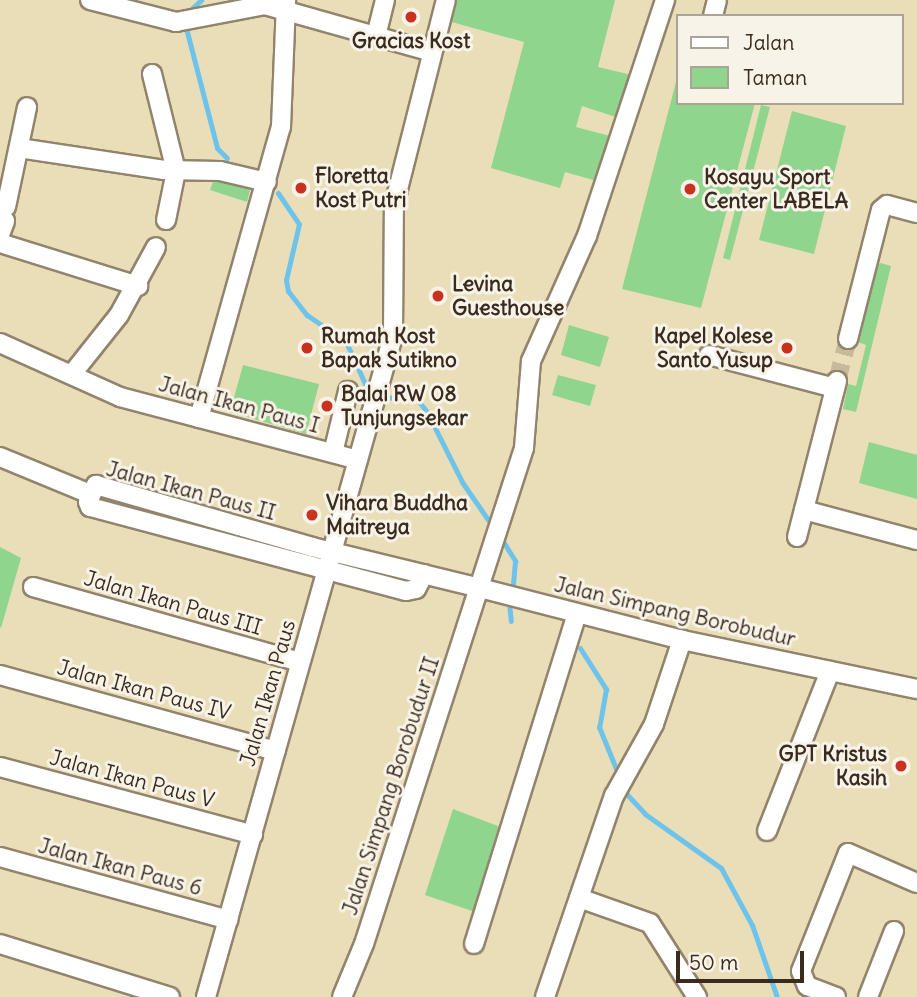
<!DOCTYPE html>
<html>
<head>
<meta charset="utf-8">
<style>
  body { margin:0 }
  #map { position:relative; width:917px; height:997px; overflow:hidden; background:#eadeb9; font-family:Delius,sans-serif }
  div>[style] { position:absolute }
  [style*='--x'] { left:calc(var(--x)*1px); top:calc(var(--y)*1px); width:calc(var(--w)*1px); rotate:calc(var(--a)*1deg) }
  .green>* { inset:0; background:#90d58e }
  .stream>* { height:5px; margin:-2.5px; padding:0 2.5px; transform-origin:2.5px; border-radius:2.5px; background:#6ec3ea }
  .minor-tunnel>* { height:18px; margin-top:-9px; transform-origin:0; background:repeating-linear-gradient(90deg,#c7ba9a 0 18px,transparent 0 27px) }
  .roads { filter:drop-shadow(2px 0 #92846c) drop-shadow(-2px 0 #92846c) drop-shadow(0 2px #92846c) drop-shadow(0 -2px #92846c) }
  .minor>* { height:18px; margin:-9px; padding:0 9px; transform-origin:9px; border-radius:9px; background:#fff }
  .dots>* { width:19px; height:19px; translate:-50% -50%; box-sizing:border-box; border:4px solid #f7f3e8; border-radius:50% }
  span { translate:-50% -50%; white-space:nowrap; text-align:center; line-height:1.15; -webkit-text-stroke:6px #f7f3e8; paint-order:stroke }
  .poi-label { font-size:21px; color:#3b2a1e; font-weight:700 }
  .left { translate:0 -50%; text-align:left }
  .right { translate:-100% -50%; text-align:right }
  .street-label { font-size:21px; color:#3b2a1e }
  .legend { position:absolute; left:676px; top:14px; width:228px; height:91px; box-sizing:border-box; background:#f7f3e8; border:2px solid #aca397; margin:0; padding:9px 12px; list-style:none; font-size:21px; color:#3b2a1e }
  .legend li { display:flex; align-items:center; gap:14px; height:35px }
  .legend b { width:35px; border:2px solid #aca397 }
  .scale { position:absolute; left:676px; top:951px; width:128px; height:32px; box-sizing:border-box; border:4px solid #3b2a1e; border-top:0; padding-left:9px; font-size:21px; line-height:24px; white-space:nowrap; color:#3b2a1e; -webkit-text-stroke:5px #f7f3e8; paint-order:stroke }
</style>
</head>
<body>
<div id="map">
  <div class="green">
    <i style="clip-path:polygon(453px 0,615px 0,598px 67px,636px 76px,622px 119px,582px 106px,576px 127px,610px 136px,597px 181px,565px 172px,560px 188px,491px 168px,524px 42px,448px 21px)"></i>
    <i style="clip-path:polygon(677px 78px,677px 103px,755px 103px,701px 308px,622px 289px)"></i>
    <i style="clip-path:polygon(761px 105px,770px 107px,730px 260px,723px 258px)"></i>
    <i style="clip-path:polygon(792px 111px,846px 126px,814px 254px,759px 240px)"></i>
    <i style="clip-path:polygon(215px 176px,246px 186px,250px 190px,247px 202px,210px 190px)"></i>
    <i style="clip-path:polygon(881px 263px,891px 266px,856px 412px,843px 409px,848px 384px,856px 386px,866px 345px,858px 342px,876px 265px)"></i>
    <i style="clip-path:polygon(569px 325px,609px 337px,600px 367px,561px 355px)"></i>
    <i style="clip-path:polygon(243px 365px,319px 384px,306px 434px,230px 412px)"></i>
    <i style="clip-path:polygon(558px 375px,596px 385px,590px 406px,552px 395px)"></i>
    <i style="clip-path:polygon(869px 442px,917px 455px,917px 499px,859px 483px)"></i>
    <i style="clip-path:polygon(98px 496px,315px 556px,317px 560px,97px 500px)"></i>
    <i style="clip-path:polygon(0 547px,21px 558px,1px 628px,0 627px)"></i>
    <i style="clip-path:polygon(453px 809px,506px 829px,478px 913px,425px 895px)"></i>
  </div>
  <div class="stream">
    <i style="--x:186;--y:14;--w:21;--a:-43"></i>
    <i style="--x:185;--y:24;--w:128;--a:75.5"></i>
    <i style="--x:217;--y:148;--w:14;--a:45"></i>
    <i style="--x:278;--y:193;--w:37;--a:56"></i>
    <i style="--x:299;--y:224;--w:57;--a:103.1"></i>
    <i style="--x:286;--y:280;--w:11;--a:80"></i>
    <i style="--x:288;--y:291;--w:31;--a:52"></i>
    <i style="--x:307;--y:315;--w:47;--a:34.7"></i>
    <i style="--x:346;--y:342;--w:58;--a:65.6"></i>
    <i style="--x:380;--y:398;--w:35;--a:-2"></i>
    <i style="--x:415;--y:397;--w:19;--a:51"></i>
    <i style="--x:427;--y:412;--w:78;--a:63.4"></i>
    <i style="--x:462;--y:482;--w:55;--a:55.4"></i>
    <i style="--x:499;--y:535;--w:31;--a:58"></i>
    <i style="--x:515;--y:561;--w:24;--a:95"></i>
    <i style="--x:509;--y:603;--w:18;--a:84"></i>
    <i style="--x:580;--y:648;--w:49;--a:57.6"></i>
    <i style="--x:606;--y:689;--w:39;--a:100"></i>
    <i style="--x:599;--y:727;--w:53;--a:67.8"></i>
    <i style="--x:622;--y:789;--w:34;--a:47"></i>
    <i style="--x:645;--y:814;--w:93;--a:35.4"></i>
    <i style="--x:721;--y:868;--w:65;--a:61.5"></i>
    <i style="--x:752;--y:925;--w:76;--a:70.9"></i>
  </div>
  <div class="minor-tunnel">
    <i style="--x:837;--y:381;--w:43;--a:-75.3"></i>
  </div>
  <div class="roads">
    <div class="minor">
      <i style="--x:90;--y:0;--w:89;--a:14.3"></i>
      <i style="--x:176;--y:22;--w:91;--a:-10.8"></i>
      <i style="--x:265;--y:5;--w:173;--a:15.7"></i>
      <i style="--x:713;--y:16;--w:16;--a:-76"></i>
      <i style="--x:376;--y:36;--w:37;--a:-76"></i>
      <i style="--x:152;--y:74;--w:100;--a:76.1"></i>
      <i style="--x:176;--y:171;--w:50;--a:101.5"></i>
      <i style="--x:19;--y:148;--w:147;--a:8.6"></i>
      <i style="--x:164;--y:170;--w:56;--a:1"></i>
      <i style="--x:220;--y:171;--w:48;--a:13.2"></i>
      <i style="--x:6;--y:207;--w:102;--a:-78.1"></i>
      <i style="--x:0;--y:235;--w:15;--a:-70"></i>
      <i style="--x:0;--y:243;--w:145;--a:17.3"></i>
      <i style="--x:848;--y:339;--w:133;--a:-75.7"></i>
      <i style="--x:881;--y:210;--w:8;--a:-40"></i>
      <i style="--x:887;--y:205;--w:31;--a:15"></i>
      <i style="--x:0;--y:343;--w:132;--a:24.2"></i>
      <i style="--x:120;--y:397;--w:246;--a:14.8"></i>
      <i style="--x:709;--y:355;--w:130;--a:14.7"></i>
      <i style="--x:72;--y:374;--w:75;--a:-51.5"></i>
      <i style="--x:119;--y:315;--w:77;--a:-61.4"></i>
      <i style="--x:199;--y:418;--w:302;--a:-74.3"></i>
      <i style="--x:281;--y:127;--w:127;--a:-87.7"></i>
      <i style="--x:333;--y:453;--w:64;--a:-76.4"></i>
      <i style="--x:0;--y:457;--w:97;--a:22.3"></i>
      <i style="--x:804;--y:510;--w:117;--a:14.9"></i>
      <i style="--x:797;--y:537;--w:161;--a:-75.6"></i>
      <i style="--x:424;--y:574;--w:17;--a:118"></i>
      <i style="--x:416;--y:589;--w:10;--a:169"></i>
      <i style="--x:406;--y:591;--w:327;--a:-165.1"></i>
      <i style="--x:90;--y:507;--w:5;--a:-112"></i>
      <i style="--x:88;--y:502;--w:19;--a:-65"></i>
      <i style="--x:96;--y:485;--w:225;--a:16"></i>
      <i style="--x:312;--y:547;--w:173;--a:13.7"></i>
      <i style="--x:480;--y:588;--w:209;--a:14.4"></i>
      <i style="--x:682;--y:640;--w:240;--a:11.8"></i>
      <i style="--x:33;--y:587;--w:277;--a:15.7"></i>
      <i style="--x:0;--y:675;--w:286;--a:15.4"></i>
      <i style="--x:0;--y:767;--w:262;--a:15"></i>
      <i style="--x:767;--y:831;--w:172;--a:-68.5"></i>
      <i style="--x:0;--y:857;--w:237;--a:15.4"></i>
      <i style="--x:579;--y:898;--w:75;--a:19.4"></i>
      <i style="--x:650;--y:923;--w:88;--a:57.6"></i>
      <i style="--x:0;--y:944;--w:178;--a:17.3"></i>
      <i style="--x:474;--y:944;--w:346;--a:-72.7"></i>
      <i style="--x:206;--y:997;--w:687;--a:-74.2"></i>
      <i style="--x:393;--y:336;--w:131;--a:-89.6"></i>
      <i style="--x:394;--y:205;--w:211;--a:-75.8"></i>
      <i style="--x:342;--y:997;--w:57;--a:-67.5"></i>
      <i style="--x:364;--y:944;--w:521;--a:-72.12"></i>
      <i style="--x:524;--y:448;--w:87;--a:-85.4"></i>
      <i style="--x:531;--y:361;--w:137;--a:-65.9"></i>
      <i style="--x:587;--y:236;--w:249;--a:-71.7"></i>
      <i style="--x:545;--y:997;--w:213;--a:-71.1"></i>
      <i style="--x:614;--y:796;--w:82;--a:-60.9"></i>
      <i style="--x:654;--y:724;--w:89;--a:-71.6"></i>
      <i style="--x:836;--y:997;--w:31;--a:-159"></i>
      <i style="--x:807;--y:986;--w:16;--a:-112"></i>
      <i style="--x:801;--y:971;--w:127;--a:-68.3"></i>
      <i style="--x:848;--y:853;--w:75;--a:23.5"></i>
      <i style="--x:868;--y:997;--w:71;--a:-68.5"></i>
    </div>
  </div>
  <div class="dots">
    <i style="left:411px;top:17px;background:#c8321e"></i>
    <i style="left:301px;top:188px;background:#c8321e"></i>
    <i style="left:690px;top:189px;background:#c8321e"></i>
    <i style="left:438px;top:296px;background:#c8321e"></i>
    <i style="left:307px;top:348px;background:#c8321e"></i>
    <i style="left:787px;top:348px;background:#c8321e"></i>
    <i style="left:327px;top:406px;background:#c8321e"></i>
    <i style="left:312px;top:515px;background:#c8321e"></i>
    <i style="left:901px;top:766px;background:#c8321e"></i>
  </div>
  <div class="poi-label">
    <span style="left:411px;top:41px">Gracias Kost</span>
    <span class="left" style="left:315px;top:188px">Floretta<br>Kost Putri</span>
    <span class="left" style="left:704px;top:189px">Kosayu Sport<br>Center LABELA</span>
    <span class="left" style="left:452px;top:296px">Levina<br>Guesthouse</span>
    <span class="left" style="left:321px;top:348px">Rumah Kost<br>Bapak Sutikno</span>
    <span class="right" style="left:773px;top:348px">Kapel Kolese<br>Santo Yusup</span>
    <span class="left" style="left:341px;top:406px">Balai RW 08<br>Tunjungsekar</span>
    <span class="left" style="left:326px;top:515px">Vihara Buddha<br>Maitreya</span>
    <span class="right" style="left:887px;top:766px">GPT Kristus<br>Kasih</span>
  </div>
  <div class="street-label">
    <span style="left:239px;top:405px;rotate:15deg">Jalan Ikan Paus I</span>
    <span style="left:191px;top:491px;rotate:15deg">Jalan Ikan Paus II</span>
    <span style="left:173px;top:603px;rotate:16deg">Jalan Ikan Paus III</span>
    <span style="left:675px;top:612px;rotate:13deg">Jalan Simpang Borobudur</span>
    <span style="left:144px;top:690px;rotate:15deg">Jalan Ikan Paus IV</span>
    <span style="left:268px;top:693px;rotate:-74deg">Jalan Ikan Paus</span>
    <span style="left:132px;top:779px;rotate:15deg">Jalan Ikan Paus V</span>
    <span style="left:391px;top:786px;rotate:-72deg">Jalan Simpang Borobudur II</span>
    <span style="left:120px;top:867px;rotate:15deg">Jalan Ikan Paus 6</span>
  </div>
  <ul class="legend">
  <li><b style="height:9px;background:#fff"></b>Jalan</li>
  <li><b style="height:19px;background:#90d58e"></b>Taman</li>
  </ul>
  <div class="scale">50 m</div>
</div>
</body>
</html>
